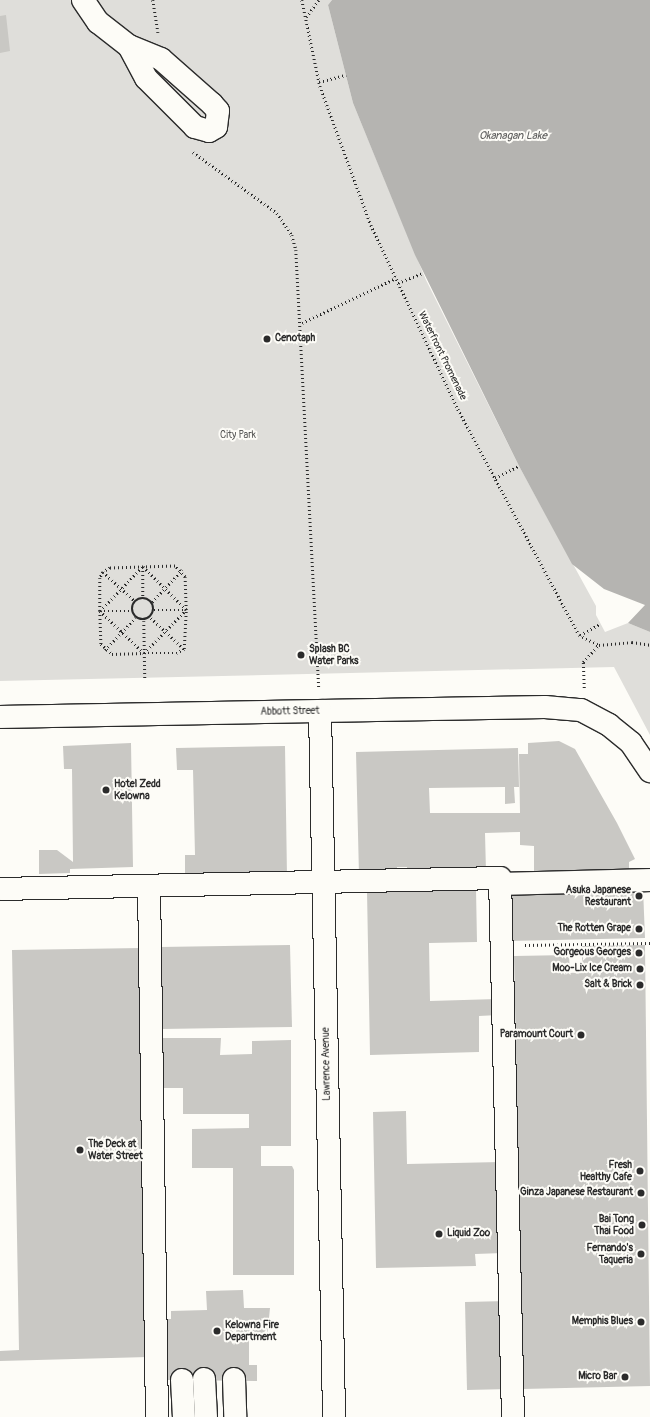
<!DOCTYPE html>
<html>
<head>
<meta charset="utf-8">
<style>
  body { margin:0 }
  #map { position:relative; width:650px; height:1417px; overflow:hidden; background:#fdfcf7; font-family:Pangolin,sans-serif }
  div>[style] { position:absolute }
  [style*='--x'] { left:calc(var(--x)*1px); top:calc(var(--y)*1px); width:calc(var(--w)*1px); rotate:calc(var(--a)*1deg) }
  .green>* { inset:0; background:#dfdeda }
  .water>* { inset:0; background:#b5b4b1 }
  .building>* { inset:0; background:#c9c8c4 }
  .path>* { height:2.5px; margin-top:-1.25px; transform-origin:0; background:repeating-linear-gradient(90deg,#2b2b2b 0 1px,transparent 0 4px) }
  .path>.ring { margin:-1.25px; padding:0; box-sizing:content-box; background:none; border:2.5px solid #2b2b2b; border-radius:50% }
  .roads { filter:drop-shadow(1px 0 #2b2b2b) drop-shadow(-1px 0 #2b2b2b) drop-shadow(0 1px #2b2b2b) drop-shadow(0 -1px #2b2b2b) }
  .minor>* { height:22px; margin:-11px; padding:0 11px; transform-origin:11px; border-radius:11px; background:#fdfcf7 }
  .major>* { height:22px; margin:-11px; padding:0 11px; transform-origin:11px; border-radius:11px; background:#fdfcf7 }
  .dots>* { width:11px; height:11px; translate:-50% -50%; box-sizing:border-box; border:2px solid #fdfcf7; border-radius:50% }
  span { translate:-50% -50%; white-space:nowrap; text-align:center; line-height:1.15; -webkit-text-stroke:4px #fdfcf7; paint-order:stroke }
  .poi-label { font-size:10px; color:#2b2b2b; font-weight:700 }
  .left { translate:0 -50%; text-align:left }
  .right { translate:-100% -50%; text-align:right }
  .street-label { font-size:10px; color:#2b2b2b }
  .park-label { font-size:10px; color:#585857 }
  .water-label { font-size:11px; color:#5b5b5a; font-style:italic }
</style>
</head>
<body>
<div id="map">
  <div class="green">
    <i style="clip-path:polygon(0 0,332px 0,328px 5px,353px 103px,426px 280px,519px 466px,596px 606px,596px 615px,605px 632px,628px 623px,650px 632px,650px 735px,614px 667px,0 681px)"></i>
  </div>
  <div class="water">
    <i style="clip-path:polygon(332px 0,650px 0,650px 632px,628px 623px,645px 605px,604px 589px,572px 564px,519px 466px,415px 255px,353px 103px,328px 5px)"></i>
  </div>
  <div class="building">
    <i style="clip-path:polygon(6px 15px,10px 51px,0 53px,0 16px)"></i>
    <i style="clip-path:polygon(559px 741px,575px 749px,617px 823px,635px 859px,629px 862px,629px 869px,534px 871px,534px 846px,520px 845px,520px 832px,485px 833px,486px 872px,407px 874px,407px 867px,397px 867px,397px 873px,359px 875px,356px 752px,518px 748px,519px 787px,514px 787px,515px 803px,505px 804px,505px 787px,429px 788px,430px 813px,520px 813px,519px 754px,528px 754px,528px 743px)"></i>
    <i style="clip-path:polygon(131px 743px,133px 867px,70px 869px,70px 873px,39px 874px,39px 850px,57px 850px,73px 862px,72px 769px,64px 769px,63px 746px)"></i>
    <i style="clip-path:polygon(285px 746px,287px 876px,185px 878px,185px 855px,195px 855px,193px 770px,177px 770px,176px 748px)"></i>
    <i style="clip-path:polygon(643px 888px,645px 938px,509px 941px,508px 891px)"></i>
    <i style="clip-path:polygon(476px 889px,477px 942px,429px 943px,430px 1001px,497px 999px,498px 1015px,479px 1016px,479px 1052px,370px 1055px,367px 891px)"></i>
    <i style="clip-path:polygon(290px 945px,292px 1027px,162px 1029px,160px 947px)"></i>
    <i style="clip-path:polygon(645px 945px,650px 1386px,523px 1389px,514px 956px,569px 955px,570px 973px,582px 972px,582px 946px)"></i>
    <i style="clip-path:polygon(141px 948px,148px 1357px,0 1361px,0 1351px,19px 1350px,12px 950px)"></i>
    <i style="clip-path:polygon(162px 1038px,221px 1038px,220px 1055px,252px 1054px,252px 1041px,291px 1040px,291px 1146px,261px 1146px,261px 1166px,292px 1166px,294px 1170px,294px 1275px,233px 1275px,233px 1168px,192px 1168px,192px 1129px,249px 1128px,249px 1114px,183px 1114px,183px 1088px,163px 1088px)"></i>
    <i style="clip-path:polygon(406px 1111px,407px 1164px,501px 1162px,503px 1253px,475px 1254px,476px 1266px,376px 1268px,373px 1112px)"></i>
    <i style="clip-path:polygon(243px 1290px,244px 1308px,270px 1308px,267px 1338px,249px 1338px,249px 1365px,257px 1365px,257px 1381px,167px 1380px,166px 1319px,171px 1319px,171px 1311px,207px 1310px,206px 1291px)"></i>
    <i style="clip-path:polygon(507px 1301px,509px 1389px,467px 1390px,465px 1302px)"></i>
  </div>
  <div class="path">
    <i style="--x:153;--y:0;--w:33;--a:81"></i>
    <i style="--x:302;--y:0;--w:88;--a:78.2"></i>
    <i style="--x:320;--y:86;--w:148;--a:69.9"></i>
    <i style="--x:371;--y:225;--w:204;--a:64.7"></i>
    <i style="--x:458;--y:409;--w:256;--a:61.8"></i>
    <i style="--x:579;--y:635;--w:22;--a:27"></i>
    <i style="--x:599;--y:645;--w:33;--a:-5"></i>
    <i style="--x:632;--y:642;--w:18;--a:9"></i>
    <i style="--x:306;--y:17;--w:21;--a:-53"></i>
    <i style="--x:319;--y:82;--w:28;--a:-15"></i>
    <i style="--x:193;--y:152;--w:104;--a:36"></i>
    <i style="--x:277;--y:213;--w:27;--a:56"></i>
    <i style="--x:292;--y:235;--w:16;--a:75"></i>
    <i style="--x:296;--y:250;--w:440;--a:87"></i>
    <i style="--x:398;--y:283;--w:27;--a:-22"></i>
    <i style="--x:302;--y:323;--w:104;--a:-25.6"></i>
    <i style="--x:495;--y:478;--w:27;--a:-27"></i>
    <i style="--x:143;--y:567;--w:31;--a:90"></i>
    <i style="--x:103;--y:572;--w:43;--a:42.2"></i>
    <i class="ring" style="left:132px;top:598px;width:19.5px;height:19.5px"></i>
    <i style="--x:152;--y:602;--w:44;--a:-46.8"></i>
    <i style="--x:154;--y:610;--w:31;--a:0"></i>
    <i style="--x:100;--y:611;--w:61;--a:43.7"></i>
    <i style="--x:144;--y:653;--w:60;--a:-45.7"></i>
    <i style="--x:186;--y:610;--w:33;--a:-92"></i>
    <i style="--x:185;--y:577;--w:15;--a:-132"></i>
    <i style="--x:175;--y:566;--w:65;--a:178.2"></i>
    <i style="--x:110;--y:568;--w:8;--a:150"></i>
    <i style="--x:103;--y:572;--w:7;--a:117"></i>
    <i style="--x:100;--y:578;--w:33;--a:90"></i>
    <i style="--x:100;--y:611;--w:33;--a:88"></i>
    <i style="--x:101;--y:644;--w:15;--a:42"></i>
    <i style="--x:112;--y:654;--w:32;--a:-2"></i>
    <i style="--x:144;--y:653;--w:32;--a:0"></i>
    <i style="--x:176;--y:653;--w:9;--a:-27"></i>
    <i style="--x:184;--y:649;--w:39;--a:-87"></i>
    <i style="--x:186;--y:610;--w:61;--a:-135"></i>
    <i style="--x:100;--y:611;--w:61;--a:-46.3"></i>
    <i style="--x:100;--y:611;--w:31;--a:0"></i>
    <i style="--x:151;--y:618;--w:45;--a:43.2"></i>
    <i style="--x:144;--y:621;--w:59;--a:89"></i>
    <i style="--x:580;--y:635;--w:23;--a:-29"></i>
    <i style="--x:105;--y:650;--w:44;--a:-46.8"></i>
    <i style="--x:584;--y:688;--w:26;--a:-92"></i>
    <i style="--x:583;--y:662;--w:23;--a:-47"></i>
    <i style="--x:525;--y:945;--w:125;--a:-0.9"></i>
  </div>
  <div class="roads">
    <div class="minor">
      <i style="--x:83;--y:0;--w:27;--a:56"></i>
      <i style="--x:98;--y:22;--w:39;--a:38"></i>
      <i style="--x:129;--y:46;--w:35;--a:22"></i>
      <i style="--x:161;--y:59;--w:68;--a:41.4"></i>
      <i style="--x:212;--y:104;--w:9;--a:49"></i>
      <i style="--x:218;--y:111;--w:16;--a:97"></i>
      <i style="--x:216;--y:127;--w:8;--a:150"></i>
      <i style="--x:209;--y:131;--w:15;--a:-164"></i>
      <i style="--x:195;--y:127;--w:69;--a:-135"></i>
      <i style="--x:146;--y:78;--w:36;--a:-118"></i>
      <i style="--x:320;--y:711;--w:225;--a:-1"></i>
      <i style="--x:545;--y:707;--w:36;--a:5"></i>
      <i style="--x:581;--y:710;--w:32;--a:28"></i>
      <i style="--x:609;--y:725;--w:28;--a:39"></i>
      <i style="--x:631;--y:743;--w:34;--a:56"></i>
      <i style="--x:500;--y:884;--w:150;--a:-1.5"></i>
      <i style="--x:149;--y:886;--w:531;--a:89.14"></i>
      <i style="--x:0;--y:889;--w:500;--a:-1.26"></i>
      <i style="--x:500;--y:878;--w:539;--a:88.62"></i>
      <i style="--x:204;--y:1379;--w:38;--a:87"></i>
      <i style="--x:234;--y:1379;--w:38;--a:88"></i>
      <i style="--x:182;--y:1380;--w:37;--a:87"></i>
    </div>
    <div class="major">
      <i style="--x:0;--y:717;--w:320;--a:-1.1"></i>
      <i style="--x:320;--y:711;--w:706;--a:88.86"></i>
    </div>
  </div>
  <div class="dots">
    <i style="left:267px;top:339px;background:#2b2b2b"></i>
    <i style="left:301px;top:655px;background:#2b2b2b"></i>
    <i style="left:106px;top:790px;background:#2b2b2b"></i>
    <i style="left:639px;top:896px;background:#2b2b2b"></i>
    <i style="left:639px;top:929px;background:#2b2b2b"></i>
    <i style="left:639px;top:953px;background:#2b2b2b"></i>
    <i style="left:640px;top:969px;background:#2b2b2b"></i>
    <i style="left:640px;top:985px;background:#2b2b2b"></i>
    <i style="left:581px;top:1035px;background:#2b2b2b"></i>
    <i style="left:80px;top:1150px;background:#2b2b2b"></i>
    <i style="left:640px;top:1171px;background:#2b2b2b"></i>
    <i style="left:641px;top:1193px;background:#2b2b2b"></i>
    <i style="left:642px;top:1225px;background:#2b2b2b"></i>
    <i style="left:439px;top:1234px;background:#2b2b2b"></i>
    <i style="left:641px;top:1254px;background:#2b2b2b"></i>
    <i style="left:641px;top:1322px;background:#2b2b2b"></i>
    <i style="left:217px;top:1331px;background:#2b2b2b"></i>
    <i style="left:625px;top:1377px;background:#2b2b2b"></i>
  </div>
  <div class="poi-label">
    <span class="left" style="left:275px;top:339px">Cenotaph</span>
    <span class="left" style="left:309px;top:655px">Splash BC<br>Water Parks</span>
    <span class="left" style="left:114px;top:790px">Hotel Zedd<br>Kelowna</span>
    <span class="right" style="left:631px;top:896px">Asuka Japanese<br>Restaurant</span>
    <span class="right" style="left:631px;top:929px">The Rotten Grape</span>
    <span class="right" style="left:631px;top:953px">Gorgeous Georges</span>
    <span class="right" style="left:632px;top:969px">Moo-Lix Ice Cream</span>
    <span class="right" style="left:632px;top:985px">Salt &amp; Brick</span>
    <span class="right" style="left:573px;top:1035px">Paramount Court</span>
    <span class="left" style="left:88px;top:1150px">The Deck at<br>Water Street</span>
    <span class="right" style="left:632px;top:1171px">Fresh<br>Healthy Cafe</span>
    <span class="right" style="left:633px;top:1193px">Ginza Japanese Restaurant</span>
    <span class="right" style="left:634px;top:1225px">Bai Tong<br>Thai Food</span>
    <span class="left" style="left:447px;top:1234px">Liquid Zoo</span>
    <span class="right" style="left:633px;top:1254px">Fernando's<br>Taqueria</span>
    <span class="right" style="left:633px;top:1322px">Memphis Blues</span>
    <span class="left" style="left:225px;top:1331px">Kelowna Fire<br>Department</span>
    <span class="right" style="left:617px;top:1377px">Micro Bar</span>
  </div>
  <div class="street-label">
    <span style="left:442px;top:356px;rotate:64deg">Waterfront Promenade</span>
    <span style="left:290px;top:712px;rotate:-1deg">Abbott Street</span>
    <span style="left:327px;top:1064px;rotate:-91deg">Lawrence Avenue</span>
  </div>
  <div class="park-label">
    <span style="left:238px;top:436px">City Park</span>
  </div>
  <div class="water-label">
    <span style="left:513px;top:136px">Okanagan Lake</span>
  </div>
</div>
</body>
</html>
